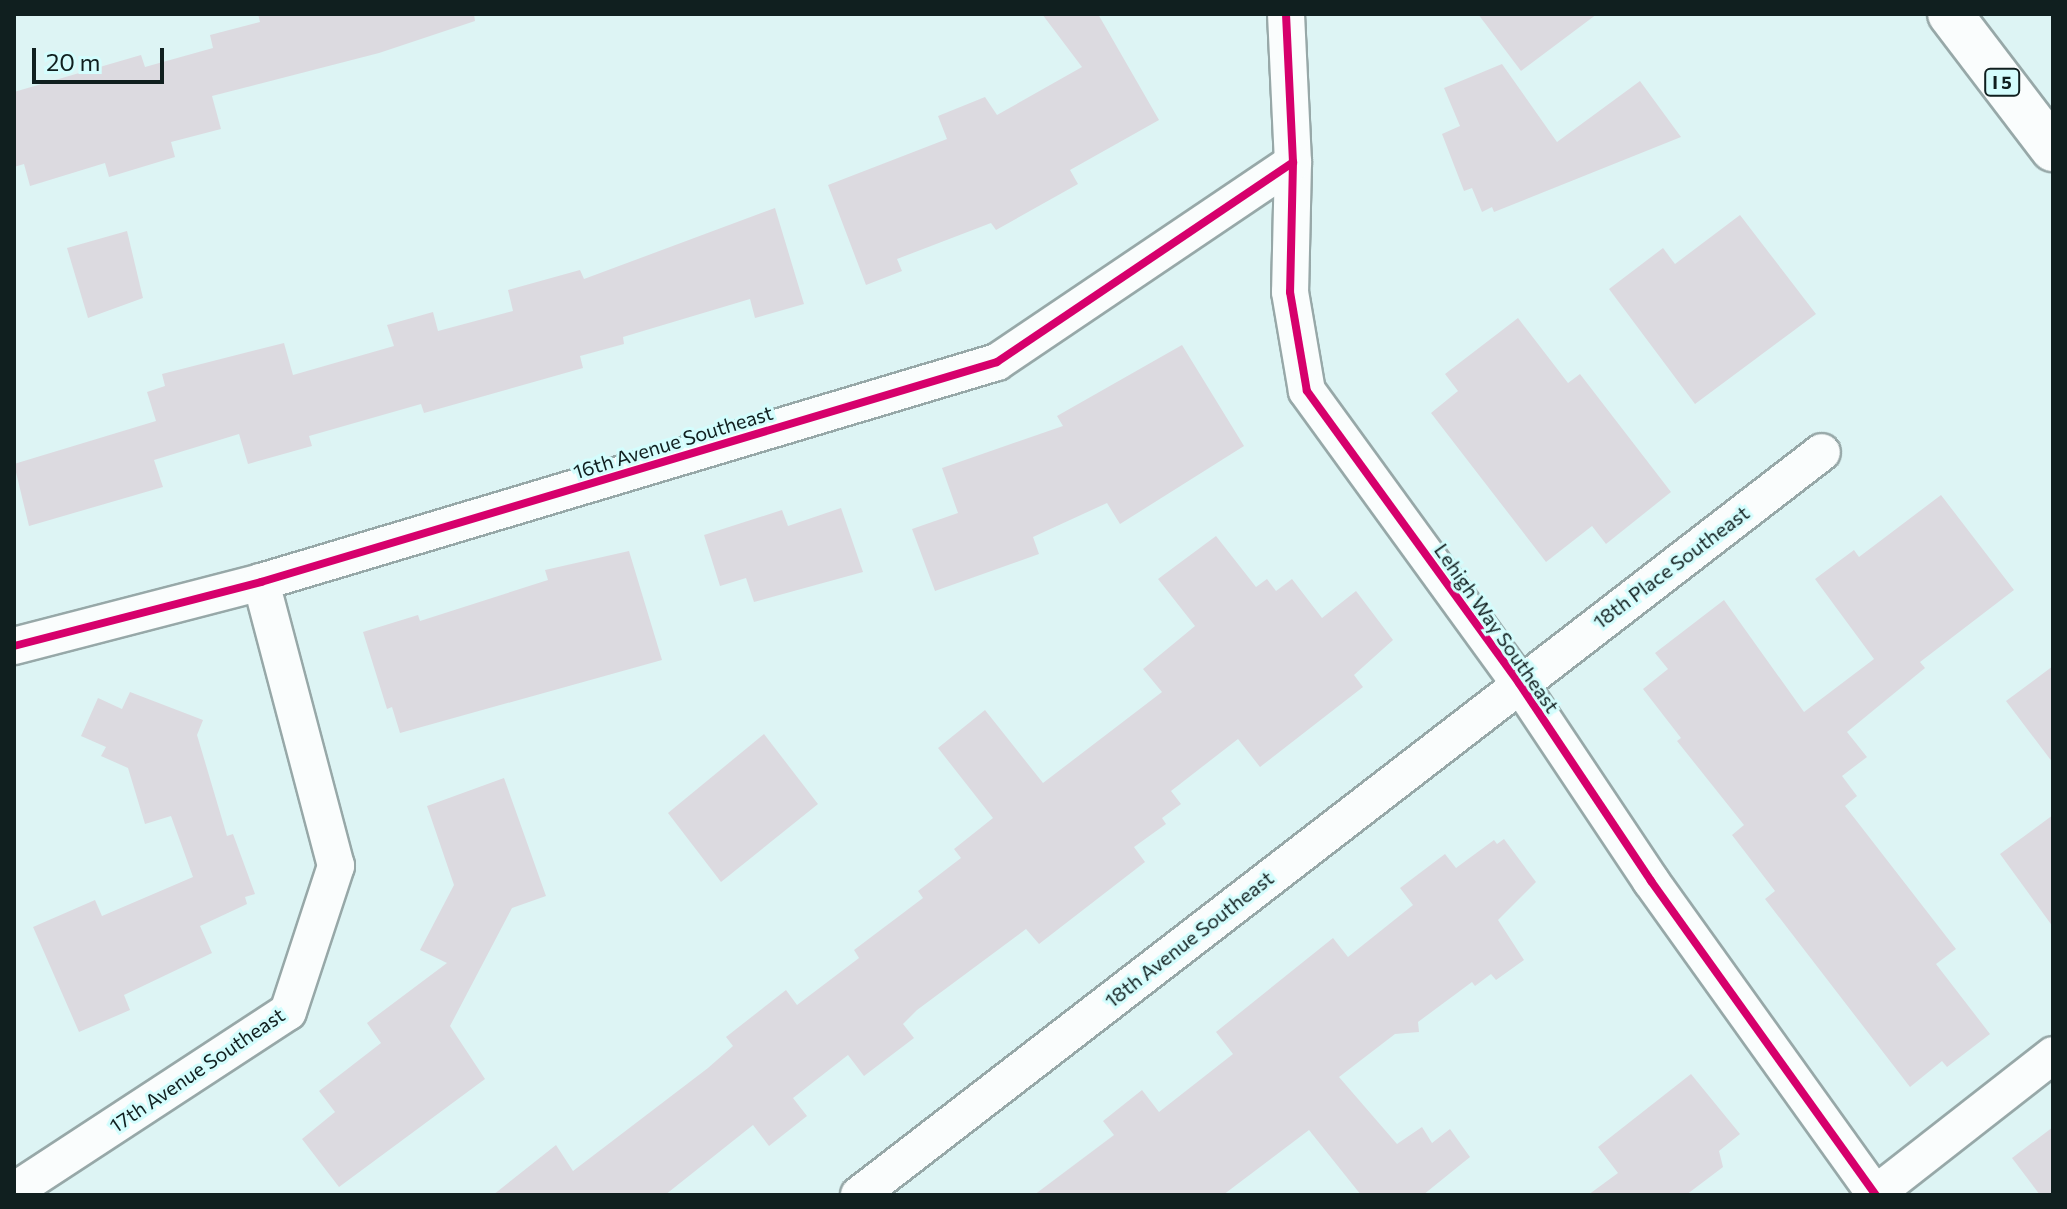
<!DOCTYPE html>
<html>
<head>
<meta charset="utf-8">
<style>
  body { margin:0 }
  #map { position:relative; width:2067px; height:1209px; overflow:hidden; background:#ddf4f4; font-family:Commissioner,sans-serif }
  div>[style] { position:absolute }
  [style*='--x'] { left:calc(var(--x)*1px); top:calc(var(--y)*1px); width:calc(var(--w)*1px); rotate:calc(var(--a)*1deg) }
  .building>* { inset:0; background:#dcdae0 }
  .roads { filter:drop-shadow(2px 0 #97a8a8) drop-shadow(-2px 0 #97a8a8) drop-shadow(0 2px #97a8a8) drop-shadow(0 -2px #97a8a8) }
  .street>* { height:36px; margin:-18px; padding:0 18px; transform-origin:18px; border-radius:18px; background:#fafdfd }
  .highway>* { height:44px; margin:-22px; padding:0 22px; transform-origin:22px; border-radius:22px; background:#fafdfd }
  .cycleway>* { height:8px; margin:-4px; padding:0 4px; transform-origin:4px; border-radius:4px; background:#d6006c }
  span { translate:-50% -50%; white-space:nowrap; text-align:center; line-height:1.15; -webkit-text-stroke:6px #d4fdfd; paint-order:stroke }
  .shield-label span { padding:2px 6px; background:#d4fdfd; border:2px solid; border-radius:6px; -webkit-text-stroke-width:0 }
  .shield-label { font-size:18px; color:#101f1f; font-weight:700 }
  .street-label { font-size:20px; color:#101f1f }
  .frame { position:absolute; inset:0; border:16px solid #101f1f; pointer-events:none }
  .scale { position:absolute; left:32px; top:48px; width:132px; height:36px; box-sizing:border-box; border:4px solid #101f1f; border-top:0; padding-left:10px; font-size:24px; line-height:28px; white-space:nowrap; color:#101f1f; -webkit-text-stroke:6px #d4fdfd; paint-order:stroke }
</style>
</head>
<body>
<div id="map">
  <div class="building">
    <i style="clip-path:polygon(258px 14px,474px 14px,475px 21px,379px 53px,212px 96px,221px 129px,171px 142px,175px 157px,109px 177px,105px 163px,30px 186px,24px 164px,14px 167px,14px 92px,141px 55px,145px 67px,213px 48px,210px 35px,260px 22px)"></i>
    <i style="clip-path:polygon(1042px 14px,1098px 14px,1159px 120px,1070px 170px,1078px 184px,996px 230px,991px 223px,897px 259px,902px 271px,866px 285px,828px 185px,947px 139px,938px 116px,985px 97px,997px 115px,1082px 67px)"></i>
    <i style="clip-path:polygon(1478px 14px,1597px 14px,1521px 71px)"></i>
    <i style="clip-path:polygon(1502px 64px,1557px 142px,1640px 81px,1681px 137px,1494px 212px,1492px 207px,1482px 212px,1472px 188px,1464px 191px,1442px 134px,1460px 126px,1444px 88px)"></i>
    <i style="clip-path:polygon(775px 208px,804px 304px,755px 318px,750px 299px,623px 337px,624px 344px,580px 356px,583px 368px,424px 413px,421px 404px,309px 436px,312px 446px,248px 464px,239px 434px,154px 460px,163px 487px,29px 526px,14px 464px,156px 421px,147px 392px,165px 386px,162px 374px,284px 343px,293px 375px,394px 346px,387px 325px,433px 312px,438px 331px,513px 311px,508px 290px,580px 270px,584px 279px)"></i>
    <i style="clip-path:polygon(1740px 215px,1816px 314px,1695px 404px,1609px 289px,1663px 248px,1675px 264px)"></i>
    <i style="clip-path:polygon(127px 231px,143px 298px,88px 318px,67px 248px)"></i>
    <i style="clip-path:polygon(1518px 318px,1568px 383px,1580px 374px,1671px 492px,1606px 544px,1592px 526px,1546px 562px,1431px 413px,1458px 391px,1445px 374px)"></i>
    <i style="clip-path:polygon(1182px 345px,1244px 446px,1120px 524px,1107px 503px,1033px 537px,1039px 554px,935px 591px,912px 529px,958px 513px,942px 468px,1063px 426px,1057px 416px)"></i>
    <i style="clip-path:polygon(1941px 495px,2014px 590px,1920px 662px,1925px 668px,1847px 732px,1867px 757px,1842px 776px,1857px 796px,1845px 806px,1956px 949px,1936px 964px,1990px 1034px,1947px 1067px,1942px 1061px,1910px 1087px,1765px 899px,1775px 891px,1732px 835px,1744px 825px,1677px 741px,1681px 738px,1643px 689px,1668px 669px,1655px 653px,1724px 600px,1804px 712px,1874px 659px,1815px 579px,1854px 550px,1859px 557px)"></i>
    <i style="clip-path:polygon(841px 508px,863px 572px,754px 602px,746px 578px,720px 586px,704px 535px,782px 510px,788px 526px)"></i>
    <i style="clip-path:polygon(1216px 536px,1256px 587px,1267px 579px,1276px 591px,1292px 579px,1322px 618px,1356px 591px,1393px 640px,1354px 675px,1363px 687px,1260px 767px,1238px 739px,1171px 791px,1181px 804px,1162px 818px,1166px 824px,1134px 847px,1145px 862px,1039px 944px,1026px 929px,917px 1010px,903px 1024px,914px 1038px,864px 1076px,848px 1055px,793px 1098px,807px 1116px,769px 1146px,753px 1125px,665px 1195px,493px 1195px,556px 1145px,573px 1171px,708px 1068px,733px 1046px,726px 1037px,786px 990px,797px 1005px,859px 958px,854px 950px,923px 898px,918px 891px,961px 858px,954px 849px,993px 818px,938px 748px,985px 710px,1043px 783px,1162px 692px,1143px 669px,1195px 626px,1158px 579px)"></i>
    <i style="clip-path:polygon(629px 551px,662px 660px,400px 733px,392px 707px,387px 709px,363px 632px,418px 615px,420px 621px,548px 580px,545px 570px)"></i>
    <i style="clip-path:polygon(2053px 666px,2053px 763px,2006px 701px)"></i>
    <i style="clip-path:polygon(130px 692px,203px 720px,197px 735px,227px 836px,233px 834px,255px 894px,245px 897px,247px 904px,200px 926px,212px 953px,124px 995px,130px 1010px,79px 1032px,33px 927px,95px 900px,102px 916px,193px 877px,171px 816px,145px 824px,128px 768px,101px 756px,106px 747px,81px 736px,98px 698px,122px 709px)"></i>
    <i style="clip-path:polygon(764px 734px,818px 804px,721px 882px,668px 813px)"></i>
    <i style="clip-path:polygon(504px 778px,546px 896px,512px 908px,450px 1026px,485px 1079px,339px 1187px,302px 1139px,335px 1112px,319px 1091px,381px 1043px,367px 1023px,447px 963px,420px 950px,454px 885px,427px 806px)"></i>
    <i style="clip-path:polygon(2053px 815px,2053px 927px,2000px 854px)"></i>
    <i style="clip-path:polygon(1504px 839px,1536px 882px,1498px 920px,1524px 960px,1496px 980px,1491px 974px,1475px 986px,1472px 982px,1418px 1022px,1419px 1032px,1395px 1034px,1339px 1077px,1397px 1144px,1422px 1127px,1432px 1143px,1450px 1129px,1470px 1157px,1423px 1195px,1361px 1195px,1309px 1130px,1223px 1195px,1034px 1195px,1114px 1135px,1103px 1121px,1142px 1090px,1159px 1112px,1233px 1054px,1216px 1032px,1333px 938px,1348px 957px,1413px 905px,1400px 888px,1445px 854px,1456px 868px,1494px 840px,1497px 844px)"></i>
    <i style="clip-path:polygon(1691px 1074px,1740px 1134px,1719px 1151px,1723px 1167px,1686px 1195px,1588px 1195px,1618px 1173px,1598px 1147px)"></i>
    <i style="clip-path:polygon(2053px 1127px,2053px 1195px,2040px 1195px,2012px 1158px)"></i>
  </div>
  <div class="roads">
    <div class="street">
      <i style="--x:1286;--y:14;--w:148;--a:87.3"></i>
      <i style="--x:1293;--y:162;--w:130;--a:91.3"></i>
      <i style="--x:1290;--y:292;--w:100;--a:80.3"></i>
      <i style="--x:1307;--y:391;--w:361;--a:54"></i>
      <i style="--x:1519;--y:683;--w:238;--a:56.3"></i>
      <i style="--x:1651;--y:881;--w:386;--a:54.4"></i>
      <i style="--x:14;--y:646;--w:255;--a:-14.5"></i>
      <i style="--x:261;--y:582;--w:768;--a:-16.64"></i>
      <i style="--x:997;--y:362;--w:357;--a:-34"></i>
      <i style="--x:14;--y:1191;--w:327;--a:-33.2"></i>
      <i style="--x:288;--y:1012;--w:154;--a:-71.8"></i>
      <i style="--x:336;--y:866;--w:294;--a:-104.8"></i>
      <i style="--x:859;--y:1195;--w:1216;--a:-37.65"></i>
      <i style="--x:1874;--y:1195;--w:227;--a:-38"></i>
    </div>
    <div class="highway">
      <i style="--x:1950;--y:14;--w:170;--a:52.7"></i>
    </div>
  </div>
  <div class="cycleway">
    <i style="--x:1286;--y:14;--w:148;--a:87.3"></i>
    <i style="--x:1293;--y:162;--w:130;--a:91.3"></i>
    <i style="--x:1290;--y:292;--w:100;--a:80.3"></i>
    <i style="--x:1307;--y:391;--w:361;--a:54"></i>
    <i style="--x:1519;--y:683;--w:238;--a:56.3"></i>
    <i style="--x:1651;--y:881;--w:386;--a:54.4"></i>
    <i style="--x:14;--y:646;--w:255;--a:-14.5"></i>
    <i style="--x:261;--y:582;--w:768;--a:-16.64"></i>
    <i style="--x:997;--y:362;--w:357;--a:-34"></i>
  </div>
  <div class="shield-label">
    <span style="left:2002px;top:82px">I 5</span>
  </div>
  <div class="street-label">
    <span style="left:673px;top:442px;rotate:-17deg">16th Avenue Southeast</span>
    <span style="left:1671px;top:567px;rotate:-37deg">18th Place Southeast</span>
    <span style="left:1497px;top:628px;rotate:55deg">Lehigh Way Southeast</span>
    <span style="left:1189px;top:939px;rotate:-38deg">18th Avenue Southeast</span>
    <span style="left:197px;top:1070px;rotate:-34deg">17th Avenue Southeast</span>
  </div>
  <div class="frame"></div>
  <div class="scale">20 m</div>
</div>
</body>
</html>
